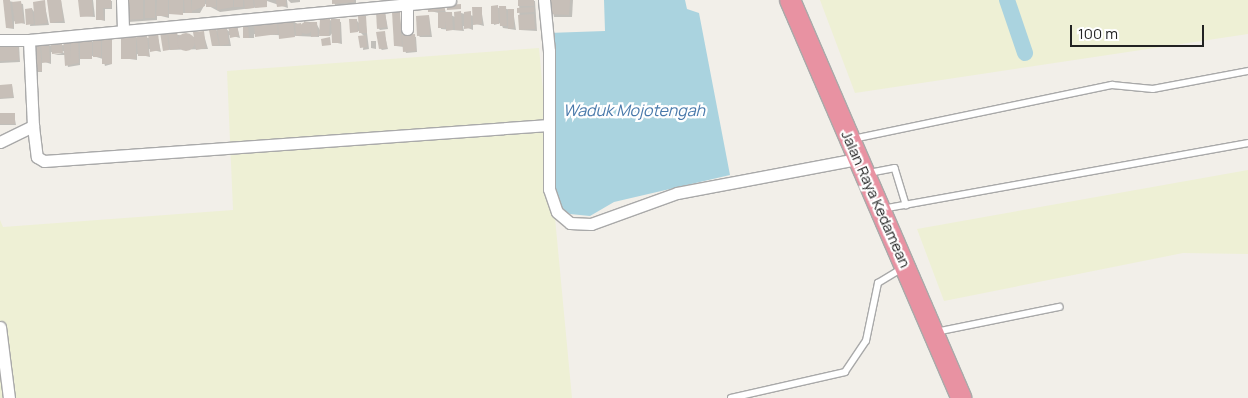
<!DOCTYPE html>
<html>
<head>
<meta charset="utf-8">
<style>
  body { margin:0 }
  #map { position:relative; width:1248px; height:398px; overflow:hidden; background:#f2efe9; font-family:Manrope,sans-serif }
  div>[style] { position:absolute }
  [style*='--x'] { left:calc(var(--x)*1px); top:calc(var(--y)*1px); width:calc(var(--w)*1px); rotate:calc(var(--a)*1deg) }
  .farmland>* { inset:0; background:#eef0d5 }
  .water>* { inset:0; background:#aad3df }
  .shadow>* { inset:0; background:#0003 }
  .river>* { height:16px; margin:-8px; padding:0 8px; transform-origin:8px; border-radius:8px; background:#aad3df }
  .building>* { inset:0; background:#c7bfb8 }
  .round { border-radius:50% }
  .roads { filter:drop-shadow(1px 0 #a9a9a9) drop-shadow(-1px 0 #a9a9a9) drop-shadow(0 1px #a9a9a9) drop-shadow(0 -1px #a9a9a9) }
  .lane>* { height:5.5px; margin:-2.75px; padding:0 2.75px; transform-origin:2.75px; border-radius:2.75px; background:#fff }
  .street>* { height:11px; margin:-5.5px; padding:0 5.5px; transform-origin:5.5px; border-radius:5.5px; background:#fff }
  .highway>* { height:20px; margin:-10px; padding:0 10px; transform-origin:10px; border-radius:10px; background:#e892a2 }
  span { translate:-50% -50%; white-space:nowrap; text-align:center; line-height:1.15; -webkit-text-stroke:4.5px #fff; paint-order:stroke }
  .street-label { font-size:15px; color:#222 }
  .water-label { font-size:16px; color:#4a7aab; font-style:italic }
  .scale { position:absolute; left:1070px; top:25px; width:134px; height:22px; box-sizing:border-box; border:2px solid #222; border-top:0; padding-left:6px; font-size:15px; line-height:18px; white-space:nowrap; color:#222; -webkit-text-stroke:4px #fff; paint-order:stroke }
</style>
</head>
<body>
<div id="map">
  <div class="farmland">
    <i style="clip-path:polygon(820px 0,1248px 0,1248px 34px,855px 93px)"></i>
    <i style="clip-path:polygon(539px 48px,572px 398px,0 398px,0 220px,3px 227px,233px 210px,227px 71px)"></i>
    <i style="clip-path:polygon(1248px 170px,1248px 254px,1183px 253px,944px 301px,917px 229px)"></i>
  </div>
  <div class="water">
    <i style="clip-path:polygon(604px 0,685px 0,687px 9px,699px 13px,730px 175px,614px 202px,590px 216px,570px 214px,552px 202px,548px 33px,605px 31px)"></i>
  </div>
  <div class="shadow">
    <i style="clip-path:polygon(4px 0,23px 4px,25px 24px,14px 21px,14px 29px,7px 28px)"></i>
    <i style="clip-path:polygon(48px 0,61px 0,65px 23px,51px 23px)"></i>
    <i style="clip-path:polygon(80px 0,93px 0,95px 17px,81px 16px)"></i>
    <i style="clip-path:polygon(97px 0,112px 1px,112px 9px,105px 9px,105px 21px,97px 19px)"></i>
    <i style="clip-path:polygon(125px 0,287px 0,288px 8px,267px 1px,267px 6px,220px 12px,205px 4px,200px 13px,169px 13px,169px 18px,157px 15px,157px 20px,128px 22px)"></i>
    <i style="clip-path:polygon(288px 0,300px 0,300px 2px,291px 3px)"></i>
    <i style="clip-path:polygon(333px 0,356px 0,356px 4px,335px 5px)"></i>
    <i style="clip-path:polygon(519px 0,535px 1px,537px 31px,520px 30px)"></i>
    <i style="clip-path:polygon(551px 0,573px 0,572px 17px,554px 17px)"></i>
    <i style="clip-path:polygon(44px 2px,49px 25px,30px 26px,32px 9px,35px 13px)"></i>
    <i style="clip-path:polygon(444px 6px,446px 13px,455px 17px,461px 13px,474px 16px,481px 8px,484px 26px,473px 23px,473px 30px,463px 26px,464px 31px,441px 29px,439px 13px,430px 11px)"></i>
    <i style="clip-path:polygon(492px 7px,513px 10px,516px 30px,503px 28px,501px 23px,494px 25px)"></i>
    <i style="clip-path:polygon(385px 13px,388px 29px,380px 30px,378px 28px)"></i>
    <i style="clip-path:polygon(399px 13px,403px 36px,416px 37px,417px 52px,406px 53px,404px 47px,396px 46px)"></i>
    <i style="clip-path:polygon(429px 16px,432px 37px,420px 37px,418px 35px)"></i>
    <i style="clip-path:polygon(365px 17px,369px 49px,363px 50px,364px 36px,359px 31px,351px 32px,356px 20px,360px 24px)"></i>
    <i style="clip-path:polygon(329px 20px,341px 22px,342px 44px,333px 42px,333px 32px,330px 36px,319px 34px,319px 37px,254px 34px,254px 38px,244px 38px,244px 27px,293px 21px,304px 28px,304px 21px,316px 23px,321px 32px)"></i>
    <i style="clip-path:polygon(237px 26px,240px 38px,229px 35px,231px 46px,213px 46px,211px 31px,226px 29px,231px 33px)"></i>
    <i style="clip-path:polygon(203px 32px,208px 49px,164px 50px,162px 33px,195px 37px)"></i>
    <i style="clip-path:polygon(384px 32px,388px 49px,382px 50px,380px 48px)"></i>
    <i style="clip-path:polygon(157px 34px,161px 52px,149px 49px,150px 57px,137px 54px,137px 60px,122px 58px,122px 37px,150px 38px)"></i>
    <i style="clip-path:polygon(77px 38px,94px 42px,100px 38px,110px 49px,112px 64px,105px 66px,103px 59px,93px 56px,80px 57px,80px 65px,68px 67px,65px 55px,54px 55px,70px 51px,51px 52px,51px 64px,42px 61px,42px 72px,34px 72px,39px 46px,65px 45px,64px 39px)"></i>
    <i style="clip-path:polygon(371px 41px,376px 41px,376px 49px,371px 48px)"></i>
    <i style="clip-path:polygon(0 44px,19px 45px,20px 62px,0 63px)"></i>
    <i style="clip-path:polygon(12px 85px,14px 98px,0 99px,0 86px)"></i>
    <i style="clip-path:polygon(0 114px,14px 114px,16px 125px,0 125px)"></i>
  </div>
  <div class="river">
    <i style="--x:1007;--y:0;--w:56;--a:71.2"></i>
  </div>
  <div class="building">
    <i style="clip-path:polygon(3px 0,10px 0,13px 28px,6px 28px)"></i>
    <i style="clip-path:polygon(45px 0,47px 23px,35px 25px,33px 2px)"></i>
    <i style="clip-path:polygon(47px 0,61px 0,63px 21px,50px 23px)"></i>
    <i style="clip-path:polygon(78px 0,92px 0,93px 16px,80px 17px)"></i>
    <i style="clip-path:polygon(96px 0,111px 0,111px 8px,103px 8px,104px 20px,96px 20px)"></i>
    <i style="clip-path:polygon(123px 0,143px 0,143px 19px,124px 20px)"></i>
    <i style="clip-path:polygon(145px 0,155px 0,155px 18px,145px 18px)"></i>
    <i style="clip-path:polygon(157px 0,168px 0,168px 16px,156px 16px)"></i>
    <i style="clip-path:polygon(169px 0,183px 0,183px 15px,169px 14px)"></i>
    <i style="clip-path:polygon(184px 0,191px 0,192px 13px,185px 13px)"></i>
    <i style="clip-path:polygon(192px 0,205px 0,205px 6px,192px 11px)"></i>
    <i style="clip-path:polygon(206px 0,216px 0,216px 7px,206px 7px)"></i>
    <i style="clip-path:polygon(217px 0,233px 0,233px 7px,217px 10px)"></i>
    <i style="clip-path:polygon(234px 0,243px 0,243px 7px,234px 7px)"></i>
    <i style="clip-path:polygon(244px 0,253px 0,254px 8px,245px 9px)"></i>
    <i style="clip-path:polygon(254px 0,267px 0,267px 7px,255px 8px)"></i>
    <i style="clip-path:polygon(276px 0,286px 0,286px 6px,277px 7px)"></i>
    <i style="clip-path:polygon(332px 0,354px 0,354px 2px,332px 4px)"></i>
    <i style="clip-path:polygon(518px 0,534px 0,534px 6px,518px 6px)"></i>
    <i style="clip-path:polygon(550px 0,570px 0,569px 15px,550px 14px)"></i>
    <i style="clip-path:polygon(21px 1px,24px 23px,15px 24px,12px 2px)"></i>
    <i style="clip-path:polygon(444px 4px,445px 11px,428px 12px,428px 5px)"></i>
    <i style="clip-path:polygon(461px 4px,461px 9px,447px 10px,447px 5px)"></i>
    <i style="clip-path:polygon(491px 6px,498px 5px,499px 24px,491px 24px)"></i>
    <i style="clip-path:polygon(499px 6px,506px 6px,507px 26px,500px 26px)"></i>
    <i style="clip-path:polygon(472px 7px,482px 7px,482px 24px,473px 25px)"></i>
    <i style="clip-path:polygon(534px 7px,534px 12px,517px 13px,517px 8px)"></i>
    <i style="clip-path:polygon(32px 8px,34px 24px,26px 25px,25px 9px)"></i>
    <i style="clip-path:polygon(508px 9px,514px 9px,514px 28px,508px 29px)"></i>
    <i style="clip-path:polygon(385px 11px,387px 27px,377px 29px,376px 12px)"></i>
    <i style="clip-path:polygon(461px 11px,462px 30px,455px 30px,454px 12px)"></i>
    <i style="clip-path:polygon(471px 11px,471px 28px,464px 29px,464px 12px)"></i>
    <i style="clip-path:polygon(392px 12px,400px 12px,402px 46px,394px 46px)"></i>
    <i style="clip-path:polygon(438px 12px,452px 12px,453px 30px,446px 31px,446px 21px,445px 28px,438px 28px)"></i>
    <i style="clip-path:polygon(534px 14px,535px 29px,519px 30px,518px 15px)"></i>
    <i style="clip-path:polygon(429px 15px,430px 35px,417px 36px,416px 16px)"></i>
    <i style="clip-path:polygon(358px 16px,366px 16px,367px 33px,359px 33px)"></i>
    <i style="clip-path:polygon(320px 19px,330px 19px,329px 36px,319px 36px)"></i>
    <i style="clip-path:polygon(331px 19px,340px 19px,340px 43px,332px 43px)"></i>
    <i style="clip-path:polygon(349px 19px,357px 19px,358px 32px,350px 33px)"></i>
    <i style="clip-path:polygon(293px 20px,295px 37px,279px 39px,278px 22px)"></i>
    <i style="clip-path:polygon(277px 21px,278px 34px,255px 37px,254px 24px)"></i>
    <i style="clip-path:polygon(310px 22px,317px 22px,318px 36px,311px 37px)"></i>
    <i class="round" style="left:300px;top:22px;width:12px;height:12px"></i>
    <i style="clip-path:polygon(301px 23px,302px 35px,296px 36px,295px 24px)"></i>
    <i style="clip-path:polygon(237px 24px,239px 36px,230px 38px,228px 25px)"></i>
    <i style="clip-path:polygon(243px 26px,248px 26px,249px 38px,243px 38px)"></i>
    <i style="clip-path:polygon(227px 28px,229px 44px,220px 46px,217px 29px)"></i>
    <i style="clip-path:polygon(216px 29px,219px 45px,212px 46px,209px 30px)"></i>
    <i style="clip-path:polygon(167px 31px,169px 50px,163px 51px,160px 32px)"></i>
    <i style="clip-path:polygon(177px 31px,179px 49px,170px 50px,168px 33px)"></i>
    <i style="clip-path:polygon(204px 31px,206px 48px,196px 50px,193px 32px)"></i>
    <i style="clip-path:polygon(385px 31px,387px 48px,379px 49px,376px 32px)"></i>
    <i style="clip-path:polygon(158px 33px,160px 50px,150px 52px,148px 34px)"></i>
    <i class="round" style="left:177px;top:33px;width:18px;height:18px"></i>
    <i style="clip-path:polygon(136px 34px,147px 34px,149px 56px,138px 56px)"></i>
    <i style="clip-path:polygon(415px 34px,416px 51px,403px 52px,402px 35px)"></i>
    <i style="clip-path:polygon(121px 35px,136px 35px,136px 59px,121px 59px)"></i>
    <i style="clip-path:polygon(366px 35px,367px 47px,360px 48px,358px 36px)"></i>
    <i style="clip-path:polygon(63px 37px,70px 37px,71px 60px,71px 37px,78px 37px,79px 63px,65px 66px)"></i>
    <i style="clip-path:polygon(93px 37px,101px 37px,101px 57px,93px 57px)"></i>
    <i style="clip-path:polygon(330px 37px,331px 45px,322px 46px,321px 39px)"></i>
    <i style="clip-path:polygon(80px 38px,92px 38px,92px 59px,80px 59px)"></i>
    <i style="clip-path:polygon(102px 39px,112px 39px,112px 64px,102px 64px)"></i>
    <i style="clip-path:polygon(18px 41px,19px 60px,0 61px,0 42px)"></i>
    <i style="clip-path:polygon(41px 44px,49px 44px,50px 62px,42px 63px)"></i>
    <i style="clip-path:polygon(62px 44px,63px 53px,52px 54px,51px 45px)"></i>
    <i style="clip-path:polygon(40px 45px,42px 71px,33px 72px,31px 46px)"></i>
    <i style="clip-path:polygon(12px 84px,13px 97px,0 98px,0 85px)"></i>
    <i style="clip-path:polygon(0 113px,15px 113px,15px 124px,0 124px)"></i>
  </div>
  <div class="roads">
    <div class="lane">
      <i style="--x:853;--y:139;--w:265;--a:-11.8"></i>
      <i style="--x:1112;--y:85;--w:41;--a:5.6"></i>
      <i style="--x:1153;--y:89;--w:97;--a:-10.7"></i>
      <i style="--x:869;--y:173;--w:26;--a:-11"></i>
      <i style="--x:895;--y:168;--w:39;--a:73"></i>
      <i style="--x:882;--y:209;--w:372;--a:-10.2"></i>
      <i style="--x:936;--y:332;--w:126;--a:-11.5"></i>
      <i style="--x:731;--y:398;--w:117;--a:-12.8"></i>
      <i style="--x:845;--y:372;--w:37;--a:-56"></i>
      <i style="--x:866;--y:341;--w:59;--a:-78.3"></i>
      <i style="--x:878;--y:283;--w:27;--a:-31"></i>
    </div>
    <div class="street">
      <i style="--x:122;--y:0;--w:29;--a:88"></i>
      <i style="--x:544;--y:0;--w:51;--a:84.4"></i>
      <i style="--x:549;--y:51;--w:138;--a:90"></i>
      <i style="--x:549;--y:189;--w:24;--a:71"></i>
      <i style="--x:557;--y:212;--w:17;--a:40"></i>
      <i style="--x:570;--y:223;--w:21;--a:3"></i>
      <i style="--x:591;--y:224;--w:91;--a:-19.8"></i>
      <i style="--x:677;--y:193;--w:183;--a:-10.7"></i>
      <i style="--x:407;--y:29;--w:24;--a:-90"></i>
      <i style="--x:0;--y:40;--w:29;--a:0"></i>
      <i style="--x:33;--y:126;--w:31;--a:83"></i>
      <i style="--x:37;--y:157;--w:8;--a:30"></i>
      <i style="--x:44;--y:161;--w:506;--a:-4.08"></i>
      <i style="--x:0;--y:142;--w:37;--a:-26"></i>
      <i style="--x:33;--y:126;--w:86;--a:-92.7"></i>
      <i style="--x:29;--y:40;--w:423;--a:-5.4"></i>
      <i style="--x:0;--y:327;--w:72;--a:82.8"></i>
    </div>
    <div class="highway">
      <i style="--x:790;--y:0;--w:433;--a:66.7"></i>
    </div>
  </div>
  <div class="street-label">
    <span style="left:876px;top:199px;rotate:66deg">Jalan Raya Kedamean</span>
  </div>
  <div class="water-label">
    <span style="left:634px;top:110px">Waduk Mojotengah</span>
  </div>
  <div class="scale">100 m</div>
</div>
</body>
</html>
